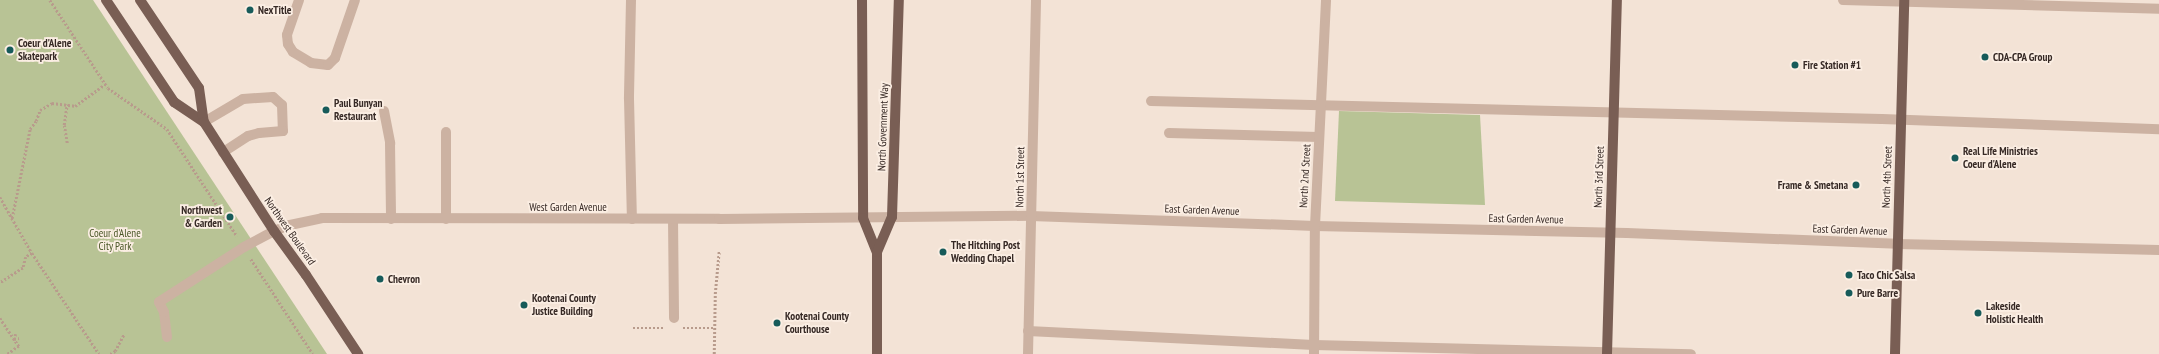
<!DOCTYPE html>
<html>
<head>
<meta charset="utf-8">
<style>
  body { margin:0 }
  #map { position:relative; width:2159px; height:354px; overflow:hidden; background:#f3e3d6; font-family:"PT Sans Narrow",sans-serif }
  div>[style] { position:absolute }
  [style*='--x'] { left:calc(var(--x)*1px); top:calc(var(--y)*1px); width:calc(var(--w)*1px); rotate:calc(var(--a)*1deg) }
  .green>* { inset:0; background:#b8c395 }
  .path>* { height:2.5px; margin-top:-1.25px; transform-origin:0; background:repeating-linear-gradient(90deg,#b89b8c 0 2px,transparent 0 4px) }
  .minor>* { height:10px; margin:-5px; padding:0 5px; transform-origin:5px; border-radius:5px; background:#ccb2a2 }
  .major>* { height:10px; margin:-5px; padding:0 5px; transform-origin:5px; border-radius:5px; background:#795e54 }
  .dots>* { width:11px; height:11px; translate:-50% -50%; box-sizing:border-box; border:2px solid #fbeee3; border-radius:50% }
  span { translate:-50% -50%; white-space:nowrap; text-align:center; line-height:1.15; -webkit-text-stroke:3.5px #fbeee3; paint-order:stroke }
  .poi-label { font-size:11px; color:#362925; font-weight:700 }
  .left { translate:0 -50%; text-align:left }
  .right { translate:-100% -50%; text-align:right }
  .street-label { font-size:11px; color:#362925 }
  .park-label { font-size:11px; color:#495626 }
</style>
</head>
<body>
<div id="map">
  <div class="green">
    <i style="clip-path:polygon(0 0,93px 0,327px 354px,0 354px)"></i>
    <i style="clip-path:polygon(1339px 111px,1480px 115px,1485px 205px,1335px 201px)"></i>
  </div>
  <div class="path">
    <i style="--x:50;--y:0;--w:105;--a:56.6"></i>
    <i style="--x:108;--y:88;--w:72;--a:34.8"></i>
    <i style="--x:167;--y:129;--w:128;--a:56.8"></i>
    <i style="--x:67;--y:143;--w:18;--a:-99"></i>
    <i style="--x:64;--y:125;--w:21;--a:-82"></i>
    <i style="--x:0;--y:197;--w:64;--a:60.3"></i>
    <i style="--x:32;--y:253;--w:7;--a:146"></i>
    <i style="--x:26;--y:257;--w:11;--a:105"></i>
    <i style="--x:23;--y:268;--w:27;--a:147"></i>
    <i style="--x:12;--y:218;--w:91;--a:-78.6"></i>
    <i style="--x:30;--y:129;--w:10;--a:-53"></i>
    <i style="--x:36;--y:121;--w:12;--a:-70"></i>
    <i style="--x:40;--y:110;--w:14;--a:-30"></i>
    <i style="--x:52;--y:103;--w:23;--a:7"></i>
    <i style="--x:75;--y:106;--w:37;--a:-36"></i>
    <i style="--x:32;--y:253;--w:121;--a:56.4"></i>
    <i style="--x:251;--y:259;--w:113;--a:56.9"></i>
    <i style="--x:0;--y:318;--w:34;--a:56"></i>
    <i style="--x:19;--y:346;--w:14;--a:144"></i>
    <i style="--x:633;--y:328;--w:31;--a:0"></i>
    <i style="--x:683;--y:328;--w:32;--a:0"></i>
    <i style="--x:16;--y:334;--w:5;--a:112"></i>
    <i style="--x:14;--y:339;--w:5;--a:-11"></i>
    <i style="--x:110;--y:354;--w:6;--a:-31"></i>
    <i style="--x:115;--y:351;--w:19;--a:-62"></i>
    <i style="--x:714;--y:354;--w:60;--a:-89"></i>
    <i style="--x:715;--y:294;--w:43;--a:-84.7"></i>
  </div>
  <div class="minor">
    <i style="--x:299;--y:0;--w:37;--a:109"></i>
    <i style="--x:287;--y:35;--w:9;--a:84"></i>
    <i style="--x:288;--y:44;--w:9;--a:58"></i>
    <i style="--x:293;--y:52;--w:21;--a:31"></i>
    <i style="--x:311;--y:63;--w:17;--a:7"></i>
    <i style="--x:328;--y:65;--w:10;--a:-45"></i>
    <i style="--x:335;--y:58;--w:61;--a:-71"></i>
    <i style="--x:631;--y:0;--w:99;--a:91.2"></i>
    <i style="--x:629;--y:99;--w:120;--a:88.6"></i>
    <i style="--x:1843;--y:0;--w:316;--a:1.6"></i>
    <i style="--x:1151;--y:101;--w:731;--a:1.41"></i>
    <i style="--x:1882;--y:119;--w:277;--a:2.1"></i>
    <i style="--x:384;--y:111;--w:33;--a:79"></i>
    <i style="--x:390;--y:143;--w:76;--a:89.2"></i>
    <i style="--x:204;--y:122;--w:45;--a:-30.5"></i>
    <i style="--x:243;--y:99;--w:30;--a:-4"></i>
    <i style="--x:273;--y:97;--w:12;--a:42"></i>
    <i style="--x:282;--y:105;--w:26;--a:88"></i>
    <i style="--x:283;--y:131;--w:24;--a:175"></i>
    <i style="--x:259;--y:133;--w:11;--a:165"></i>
    <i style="--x:248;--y:136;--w:30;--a:147"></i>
    <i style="--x:1169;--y:133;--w:150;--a:1.5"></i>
    <i style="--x:446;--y:219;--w:87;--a:-90"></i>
    <i style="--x:673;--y:219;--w:99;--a:89.4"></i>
    <i style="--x:1028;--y:331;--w:286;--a:2.8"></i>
    <i style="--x:1314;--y:345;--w:377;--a:1.4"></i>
    <i style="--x:167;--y:337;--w:25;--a:-97"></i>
    <i style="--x:164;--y:312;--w:11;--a:-117"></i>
    <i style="--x:159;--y:302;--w:101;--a:-32.9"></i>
    <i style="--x:244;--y:247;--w:34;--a:-28"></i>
    <i style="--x:274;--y:231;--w:17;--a:-21"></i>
    <i style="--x:290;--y:225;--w:33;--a:-12"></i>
    <i style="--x:322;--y:218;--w:397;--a:0.1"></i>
    <i style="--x:719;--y:219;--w:312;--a:-0.6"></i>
    <i style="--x:1031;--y:216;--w:284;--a:2"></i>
    <i style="--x:1315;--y:226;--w:312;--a:1.3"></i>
    <i style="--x:1627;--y:233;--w:270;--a:2.3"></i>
    <i style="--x:1897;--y:244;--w:262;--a:1.3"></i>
    <i style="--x:1028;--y:354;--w:354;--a:-88.7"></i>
    <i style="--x:1314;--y:354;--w:128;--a:-89.6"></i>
    <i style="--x:1315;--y:226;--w:226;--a:-87.2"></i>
  </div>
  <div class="major">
    <i style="--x:106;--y:0;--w:123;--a:56.3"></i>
    <i style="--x:174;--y:102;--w:36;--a:34"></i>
    <i style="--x:140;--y:0;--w:106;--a:56.2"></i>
    <i style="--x:199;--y:88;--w:34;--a:82"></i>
    <i style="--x:204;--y:122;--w:130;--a:57.3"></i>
    <i style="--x:274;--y:231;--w:54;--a:54"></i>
    <i style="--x:306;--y:275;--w:95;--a:56.6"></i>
    <i style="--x:862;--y:0;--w:218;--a:89.7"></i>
    <i style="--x:863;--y:218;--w:37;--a:68"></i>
    <i style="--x:877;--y:354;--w:102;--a:-90"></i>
    <i style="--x:877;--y:252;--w:38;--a:-67"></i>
    <i style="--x:892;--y:217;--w:217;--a:-88.2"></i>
    <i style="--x:1607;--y:354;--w:354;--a:-88.4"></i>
    <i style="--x:1895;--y:354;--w:354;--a:-88.5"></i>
  </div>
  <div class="dots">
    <i style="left:250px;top:10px;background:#175b5a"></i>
    <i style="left:10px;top:50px;background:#175b5a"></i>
    <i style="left:1985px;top:57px;background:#175b5a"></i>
    <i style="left:1795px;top:65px;background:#175b5a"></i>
    <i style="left:326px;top:110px;background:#175b5a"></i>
    <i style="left:1955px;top:158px;background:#175b5a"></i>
    <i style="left:1856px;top:185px;background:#175b5a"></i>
    <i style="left:230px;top:217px;background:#175b5a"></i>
    <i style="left:943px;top:252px;background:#175b5a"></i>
    <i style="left:1849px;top:275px;background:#175b5a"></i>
    <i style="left:380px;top:279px;background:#175b5a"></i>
    <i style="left:1849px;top:293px;background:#175b5a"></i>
    <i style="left:524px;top:305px;background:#175b5a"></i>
    <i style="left:1978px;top:313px;background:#175b5a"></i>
    <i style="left:777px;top:323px;background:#175b5a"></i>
  </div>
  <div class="poi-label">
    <span class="left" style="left:258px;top:10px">NexTitle</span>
    <span class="left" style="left:18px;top:50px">Coeur d'Alene<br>Skatepark</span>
    <span class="left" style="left:1993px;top:57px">CDA-CPA Group</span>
    <span class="left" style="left:1803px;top:65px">Fire Station #1</span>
    <span class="left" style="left:334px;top:110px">Paul Bunyan<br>Restaurant</span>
    <span class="left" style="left:1963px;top:158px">Real Life Ministries<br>Coeur d'Alene</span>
    <span class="right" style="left:1848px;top:185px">Frame &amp; Smetana</span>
    <span class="right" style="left:222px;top:217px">Northwest<br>&amp; Garden</span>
    <span class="left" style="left:951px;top:252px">The Hitching Post<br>Wedding Chapel</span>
    <span class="left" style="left:1857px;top:275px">Taco Chic Salsa</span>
    <span class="left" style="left:388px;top:279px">Chevron</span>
    <span class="left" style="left:1857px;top:293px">Pure Barre</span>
    <span class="left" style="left:532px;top:305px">Kootenai County<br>Justice Building</span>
    <span class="left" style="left:1986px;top:313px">Lakeside<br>Holistic Health</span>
    <span class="left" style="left:785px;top:323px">Kootenai County<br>Courthouse</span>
  </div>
  <div class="street-label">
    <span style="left:883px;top:127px;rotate:-88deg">North Government Way</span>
    <span style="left:1305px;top:176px;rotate:-87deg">North 2nd Street</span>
    <span style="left:1020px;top:177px;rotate:-89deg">North 1st Street</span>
    <span style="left:1599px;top:177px;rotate:-88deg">North 3rd Street</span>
    <span style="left:1887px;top:177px;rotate:-88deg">North 4th Street</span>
    <span style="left:568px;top:207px">West Garden Avenue</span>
    <span style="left:1202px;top:210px;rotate:2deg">East Garden Avenue</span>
    <span style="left:1526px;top:219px;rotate:1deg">East Garden Avenue</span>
    <span style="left:1850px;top:230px;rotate:2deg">East Garden Avenue</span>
    <span style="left:290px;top:231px;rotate:55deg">Northwest Boulevard</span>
  </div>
  <div class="park-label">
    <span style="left:115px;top:240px">Coeur d'Alene<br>City Park</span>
  </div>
</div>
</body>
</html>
